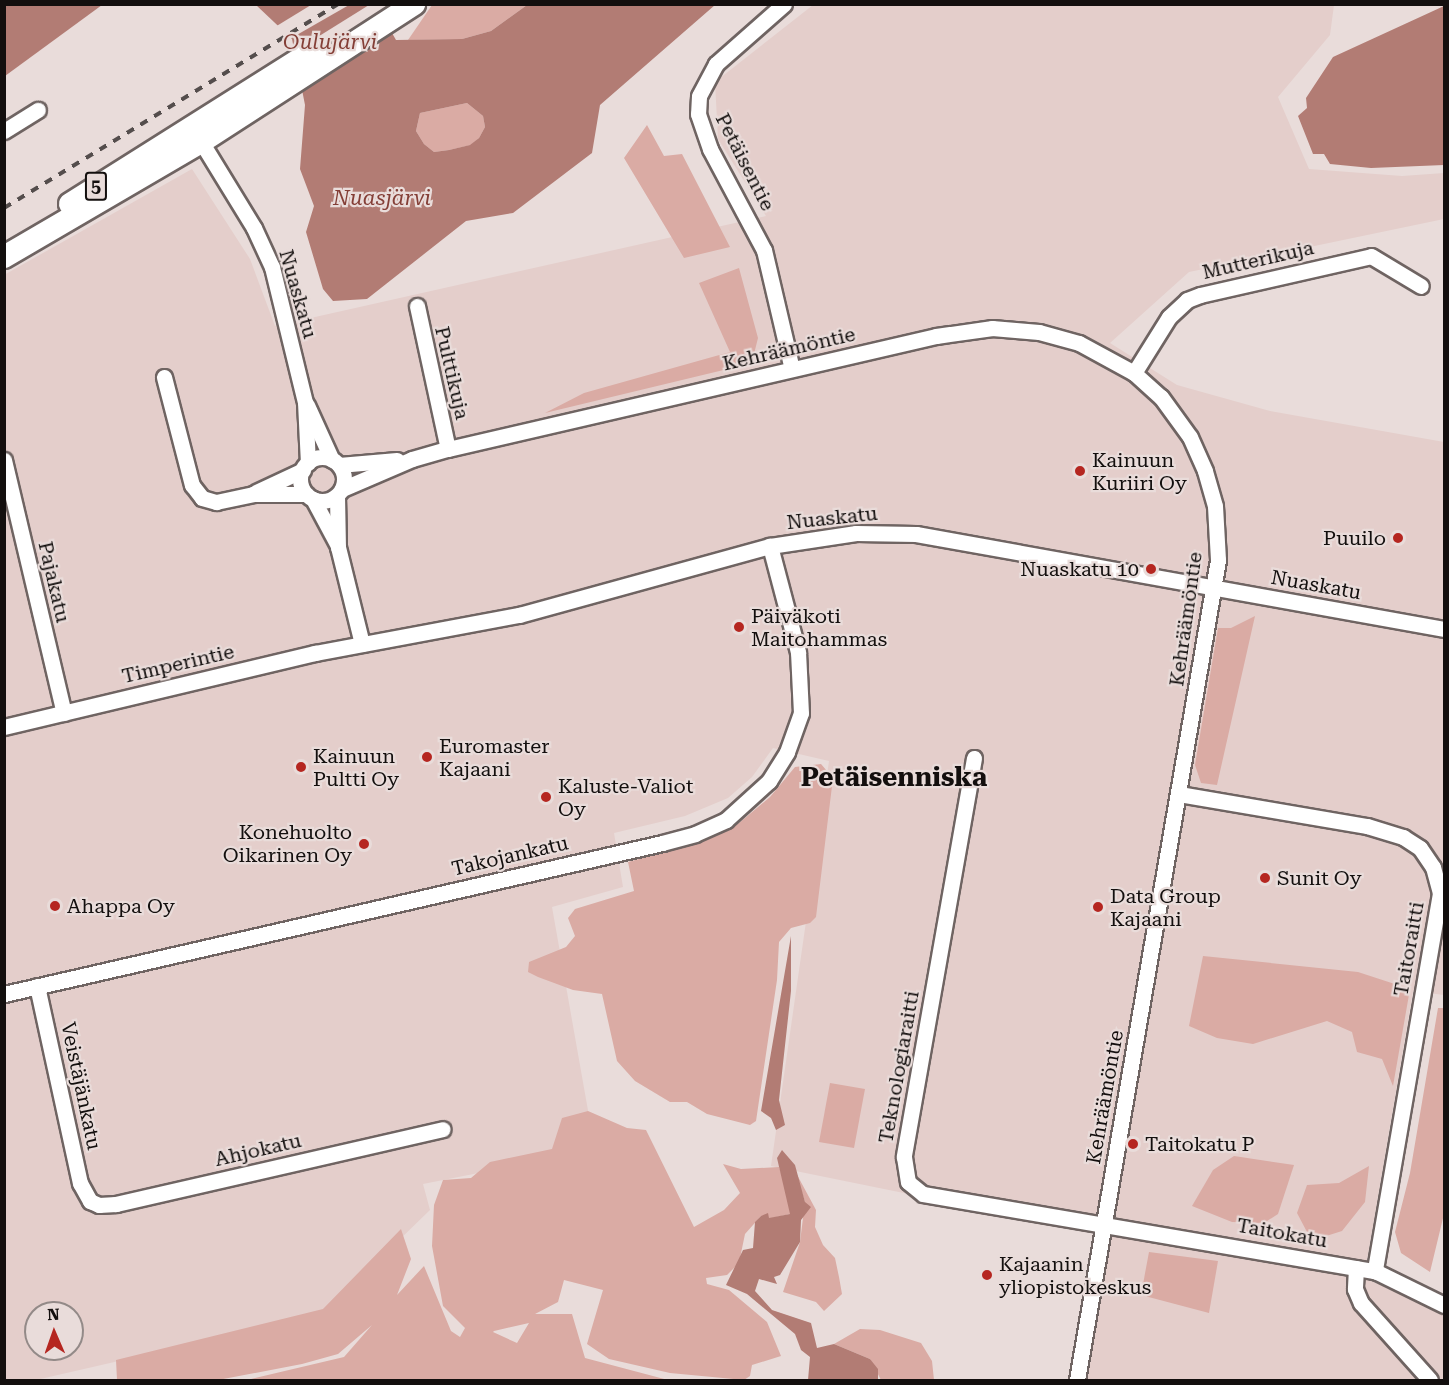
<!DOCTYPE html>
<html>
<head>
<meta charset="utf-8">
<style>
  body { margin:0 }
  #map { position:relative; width:1449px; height:1385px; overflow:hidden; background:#e9dcda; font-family:"Roboto Serif",serif }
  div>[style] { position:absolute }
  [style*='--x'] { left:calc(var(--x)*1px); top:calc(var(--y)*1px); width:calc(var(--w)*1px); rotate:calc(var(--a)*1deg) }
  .built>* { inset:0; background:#e4cecb }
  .green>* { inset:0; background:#daaba4 }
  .water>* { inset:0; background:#b27c74 }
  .pier>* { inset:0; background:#e9dcda }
  .roads { filter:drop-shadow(2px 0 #6f6462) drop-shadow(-2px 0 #6f6462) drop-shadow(0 2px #6f6462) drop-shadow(0 -2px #6f6462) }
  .minor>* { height:15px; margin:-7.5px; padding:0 7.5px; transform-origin:7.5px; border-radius:7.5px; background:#fff }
  .minor>.ring { margin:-7.5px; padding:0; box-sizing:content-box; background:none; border:15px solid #fff; border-radius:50% }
  .highway>* { height:22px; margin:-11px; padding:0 11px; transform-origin:11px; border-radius:11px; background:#fff }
  .rail>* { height:4px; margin-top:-2px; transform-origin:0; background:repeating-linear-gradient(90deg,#544d4c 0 8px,transparent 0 16px) }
  .dots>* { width:16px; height:16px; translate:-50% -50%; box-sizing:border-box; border:3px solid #e9dcda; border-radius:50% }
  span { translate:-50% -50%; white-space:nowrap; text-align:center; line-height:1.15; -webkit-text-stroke:4.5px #e9dcda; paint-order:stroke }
  .shield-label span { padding:2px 4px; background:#e9dcda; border:2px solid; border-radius:4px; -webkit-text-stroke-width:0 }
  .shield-label { font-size:18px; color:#130f0e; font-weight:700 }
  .street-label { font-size:20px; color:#130f0e }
  .poi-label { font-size:20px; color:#130f0e }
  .left { translate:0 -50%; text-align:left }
  .right { translate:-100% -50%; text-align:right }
  .water-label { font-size:21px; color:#843e36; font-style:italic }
  .district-label { font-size:26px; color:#130f0e; font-weight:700 }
  .frame { position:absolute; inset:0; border:6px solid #130f0e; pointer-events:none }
  .north { position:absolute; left:24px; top:1301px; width:60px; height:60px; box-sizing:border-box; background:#e9dcda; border:2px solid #938a88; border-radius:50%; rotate:358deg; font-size:16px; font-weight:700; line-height:24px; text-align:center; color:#130f0e }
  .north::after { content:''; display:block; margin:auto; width:21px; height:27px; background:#b52620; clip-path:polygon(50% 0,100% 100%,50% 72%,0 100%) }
</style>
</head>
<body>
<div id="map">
  <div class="built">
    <i style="clip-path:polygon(evenodd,813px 5px,1334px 5px,1330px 35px,1278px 97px,1309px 169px,1402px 176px,1444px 173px,1444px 219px,1189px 272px,1110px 343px,1177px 385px,1270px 411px,1444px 442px,1444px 995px,1413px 991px,1364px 1278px,1444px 1312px,1444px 1380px,1069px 1380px,1095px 1232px,771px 1166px,829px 761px,773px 748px,752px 777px,728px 798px,685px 816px,614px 833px,623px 887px,552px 907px,595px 1150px,423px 1184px,430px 1210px,323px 1314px,36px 1380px,5px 1380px,4px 275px,192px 169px,250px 259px,275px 326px,766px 216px,718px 139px,715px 82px,813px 5px,36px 1313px,72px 1313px,72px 1349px,36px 1349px,36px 1313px)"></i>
  </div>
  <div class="green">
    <i style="clip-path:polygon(432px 5px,527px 5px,491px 31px,462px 39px,408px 40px)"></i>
    <i style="clip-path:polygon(467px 103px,483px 116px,485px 127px,479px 138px,471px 145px,449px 150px,434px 152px,424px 144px,416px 131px,420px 113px)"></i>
    <i style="clip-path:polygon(647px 125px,664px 156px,682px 154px,730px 247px,684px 258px,624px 158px)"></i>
    <i style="clip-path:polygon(739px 268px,758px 338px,753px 358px,736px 367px,545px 413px,584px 393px,730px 352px,699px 283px)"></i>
    <i style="clip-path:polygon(1255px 616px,1217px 785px,1201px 783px,1195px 765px,1218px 628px,1231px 628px)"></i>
    <i style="clip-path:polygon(821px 764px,833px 778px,816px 917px,810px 923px,791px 928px,779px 942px,777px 980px,756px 1121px,750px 1125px,707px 1114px,687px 1102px,670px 1102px,635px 1081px,617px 1061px,602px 994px,573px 990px,538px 977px,528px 972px,529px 962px,566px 947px,575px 936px,568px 918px,575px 909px,634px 891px,628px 862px,701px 842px,739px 823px,770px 797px,795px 767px)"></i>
    <i style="clip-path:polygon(1203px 956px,1358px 972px,1410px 989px,1393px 1086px,1382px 1059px,1357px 1052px,1352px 1032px,1327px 1021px,1253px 1044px,1217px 1038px,1189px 1026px)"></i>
    <i style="clip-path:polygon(1438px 1008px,1444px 1008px,1444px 1214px,1430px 1272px,1401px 1253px,1395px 1232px,1410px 1173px)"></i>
    <i style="clip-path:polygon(830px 1083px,865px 1089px,854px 1148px,819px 1142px)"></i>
    <i style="clip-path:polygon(evenodd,588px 1111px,627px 1128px,646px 1130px,694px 1227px,724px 1210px,740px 1193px,723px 1164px,741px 1169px,779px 1167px,790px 1197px,790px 1214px,768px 1219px,761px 1216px,745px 1234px,739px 1263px,727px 1275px,706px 1278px,707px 1284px,729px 1290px,767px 1322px,781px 1356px,752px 1365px,750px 1376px,744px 1380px,670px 1373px,609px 1359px,587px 1344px,603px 1290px,564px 1280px,558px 1302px,535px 1314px,572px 1314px,585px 1358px,668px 1380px,247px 1380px,344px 1357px,372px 1325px,338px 1354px,302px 1364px,218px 1380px,117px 1380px,116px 1360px,323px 1309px,401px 1229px,411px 1259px,397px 1295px,424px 1266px,451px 1331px,460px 1337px,465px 1328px,443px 1306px,432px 1246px,434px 1205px,443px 1180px,471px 1178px,490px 1162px,552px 1149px,562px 1118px,588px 1111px,529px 1323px,517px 1343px,493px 1332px,494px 1331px,529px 1323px)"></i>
    <i style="clip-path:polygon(1234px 1156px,1294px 1165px,1278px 1214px,1264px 1223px,1232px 1222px,1192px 1206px,1213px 1170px)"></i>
    <i style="clip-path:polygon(1369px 1166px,1365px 1202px,1342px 1231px,1323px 1237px,1307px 1232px,1297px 1213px,1307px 1185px,1339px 1183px)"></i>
    <i style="clip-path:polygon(795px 1171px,816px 1210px,815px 1227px,823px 1245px,835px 1258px,839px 1277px,842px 1294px,824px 1311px,816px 1302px,783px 1292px,800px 1242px,805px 1202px)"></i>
    <i style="clip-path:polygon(1149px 1252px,1218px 1261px,1209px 1313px,1141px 1295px)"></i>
    <i style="clip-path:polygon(860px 1329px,880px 1330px,921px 1343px,932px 1361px,934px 1380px,881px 1380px,870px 1359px,834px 1344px)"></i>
  </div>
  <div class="water">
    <i style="clip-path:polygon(5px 4px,102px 4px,102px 5px,5px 76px)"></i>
    <i style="clip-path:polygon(evenodd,256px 5px,376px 5px,396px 40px,462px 39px,491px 31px,527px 5px,715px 5px,600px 105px,592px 153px,513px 213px,466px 221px,367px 299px,333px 301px,323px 289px,306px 232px,314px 206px,300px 169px,305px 105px,292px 39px,256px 5px,467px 103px,483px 116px,485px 127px,479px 138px,470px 145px,449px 150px,434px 152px,424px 144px,416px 131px,420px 113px,467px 103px)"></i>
    <i style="clip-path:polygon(1444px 6px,1444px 165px,1371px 168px,1330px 164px,1324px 154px,1313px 154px,1298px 116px,1307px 108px,1306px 98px,1333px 57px)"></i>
    <i style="clip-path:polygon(791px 936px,791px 991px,779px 1100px,785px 1125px,776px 1130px,771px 1118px,761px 1111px)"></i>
    <i style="clip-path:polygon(782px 1150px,795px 1165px,805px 1202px,811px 1207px,801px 1220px,800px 1242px,780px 1275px,774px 1277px,777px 1284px,759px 1279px,755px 1291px,772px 1310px,811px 1323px,817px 1348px,834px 1344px,870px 1359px,878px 1369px,878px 1380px,808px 1380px,810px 1357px,801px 1350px,795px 1334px,747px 1294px,726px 1285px,743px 1250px,753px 1248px,755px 1222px,761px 1216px,768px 1213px,769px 1218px,790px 1214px,777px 1158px)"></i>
  </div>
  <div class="pier">
    <i style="clip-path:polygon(379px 4px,393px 28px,298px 87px,292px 53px,369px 5px)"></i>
    <i style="clip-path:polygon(311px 5px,349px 5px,288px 40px,275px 27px)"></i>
  </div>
  <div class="roads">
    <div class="minor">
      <i style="--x:784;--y:4;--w:91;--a:138.6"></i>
      <i style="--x:716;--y:64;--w:36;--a:118"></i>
      <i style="--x:699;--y:96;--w:18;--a:93"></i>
      <i style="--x:698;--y:114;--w:37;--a:71"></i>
      <i style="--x:710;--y:149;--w:115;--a:61.9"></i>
      <i style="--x:764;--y:250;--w:122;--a:76.8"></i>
      <i style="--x:4;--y:131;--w:40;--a:-32"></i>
      <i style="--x:197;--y:135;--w:109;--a:58.5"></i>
      <i style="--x:254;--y:228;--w:43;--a:65.2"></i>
      <i style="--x:272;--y:267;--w:139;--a:76.3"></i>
      <i style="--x:305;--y:402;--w:61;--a:87.2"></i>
      <i style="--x:417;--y:306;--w:146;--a:77.8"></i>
      <i style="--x:1134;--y:373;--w:66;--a:-58"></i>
      <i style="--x:1169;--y:317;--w:25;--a:-43"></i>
      <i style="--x:1187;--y:300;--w:14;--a:-21"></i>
      <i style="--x:1200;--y:295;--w:175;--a:-12.8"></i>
      <i style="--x:1371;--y:256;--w:58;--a:31"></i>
      <i style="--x:164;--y:377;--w:112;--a:75.5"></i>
      <i style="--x:192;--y:485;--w:16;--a:52"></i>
      <i style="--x:202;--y:498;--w:15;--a:16"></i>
      <i style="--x:216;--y:502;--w:38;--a:-12"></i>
      <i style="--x:253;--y:494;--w:53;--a:0"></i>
      <i style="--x:307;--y:405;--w:60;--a:65.6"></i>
      <i class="ring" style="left:300px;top:457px;width:29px;height:29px"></i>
      <i style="--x:4;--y:460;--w:260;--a:76.7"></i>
      <i style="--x:339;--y:465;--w:58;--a:-4.9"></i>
      <i style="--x:342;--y:489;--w:76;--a:-23.2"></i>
      <i style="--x:412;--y:459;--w:37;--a:-16"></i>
      <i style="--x:448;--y:449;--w:501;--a:-13.04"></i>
      <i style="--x:936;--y:336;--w:57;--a:-8.1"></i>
      <i style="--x:992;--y:328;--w:47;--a:4.9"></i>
      <i style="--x:1039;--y:332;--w:41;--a:15.4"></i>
      <i style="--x:1079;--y:343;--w:63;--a:28.6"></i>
      <i style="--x:1134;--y:373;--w:36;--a:42"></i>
      <i style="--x:1161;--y:397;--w:49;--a:54.1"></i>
      <i style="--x:1190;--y:437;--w:37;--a:66"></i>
      <i style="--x:1205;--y:471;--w:36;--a:74"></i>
      <i style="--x:1215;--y:506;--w:54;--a:86.8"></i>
      <i style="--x:1218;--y:560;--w:832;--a:99.76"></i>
      <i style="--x:256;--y:492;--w:52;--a:-25.1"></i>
      <i style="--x:337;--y:496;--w:51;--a:88.9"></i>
      <i style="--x:338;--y:547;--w:100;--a:76.1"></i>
      <i style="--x:313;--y:499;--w:51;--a:61.9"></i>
      <i style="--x:4;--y:727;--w:320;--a:-13.4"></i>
      <i style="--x:315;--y:653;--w:208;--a:-10.6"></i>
      <i style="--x:519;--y:615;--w:260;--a:-15.4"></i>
      <i style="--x:770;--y:546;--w:87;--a:-8.6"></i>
      <i style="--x:856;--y:533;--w:60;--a:1"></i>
      <i style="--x:916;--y:534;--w:536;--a:10.2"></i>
      <i style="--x:974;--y:758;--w:405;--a:100"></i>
      <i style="--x:904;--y:1157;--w:25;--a:81"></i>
      <i style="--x:908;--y:1182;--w:19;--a:39"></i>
      <i style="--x:923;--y:1194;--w:459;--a:9.7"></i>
      <i style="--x:1375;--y:1271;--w:77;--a:26.2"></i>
      <i style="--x:1179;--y:794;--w:191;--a:9.7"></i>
      <i style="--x:1367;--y:826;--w:38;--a:17"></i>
      <i style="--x:1403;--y:837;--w:20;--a:33"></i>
      <i style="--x:1420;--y:848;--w:23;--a:56"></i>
      <i style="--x:1433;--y:867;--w:27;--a:75"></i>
      <i style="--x:1440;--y:893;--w:384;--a:99.8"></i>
      <i style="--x:37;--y:986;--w:202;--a:77.7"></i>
      <i style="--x:80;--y:1183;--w:21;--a:61"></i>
      <i style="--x:90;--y:1201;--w:10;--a:24"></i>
      <i style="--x:99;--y:1205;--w:17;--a:-3"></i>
      <i style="--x:116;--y:1204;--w:335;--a:-12.9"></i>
      <i style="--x:4;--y:994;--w:675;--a:-12.92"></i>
      <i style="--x:662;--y:843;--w:34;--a:-15"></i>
      <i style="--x:695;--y:834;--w:34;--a:-24"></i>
      <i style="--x:726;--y:820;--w:58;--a:-42.2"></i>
      <i style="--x:769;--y:781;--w:34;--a:-58"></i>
      <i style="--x:787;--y:752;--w:41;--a:-70.3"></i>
      <i style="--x:801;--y:713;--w:61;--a:-92.8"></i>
      <i style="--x:798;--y:652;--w:110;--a:-104.8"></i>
      <i style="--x:1356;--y:1268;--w:21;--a:93"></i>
      <i style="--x:1355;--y:1289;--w:15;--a:67"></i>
      <i style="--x:1361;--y:1303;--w:103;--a:48.1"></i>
    </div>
    <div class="highway">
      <i style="--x:70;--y:204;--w:291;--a:-32.2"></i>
      <i style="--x:4;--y:257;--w:228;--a:-30.3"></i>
      <i style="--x:201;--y:142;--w:254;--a:-32.9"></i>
    </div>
  </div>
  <div class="rail">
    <i style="--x:4;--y:208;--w:391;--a:-31.4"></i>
  </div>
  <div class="dots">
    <i style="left:1080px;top:471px;background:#b52620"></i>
    <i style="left:1398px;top:538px;background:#b52620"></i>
    <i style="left:1151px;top:569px;background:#b52620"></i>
    <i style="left:739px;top:627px;background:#b52620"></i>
    <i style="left:427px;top:757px;background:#b52620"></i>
    <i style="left:301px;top:767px;background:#b52620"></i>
    <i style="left:546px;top:797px;background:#b52620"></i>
    <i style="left:364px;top:844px;background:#b52620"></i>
    <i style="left:1265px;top:878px;background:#b52620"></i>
    <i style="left:55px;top:906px;background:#b52620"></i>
    <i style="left:1098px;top:907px;background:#b52620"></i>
    <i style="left:1133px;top:1144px;background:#b52620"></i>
    <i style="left:987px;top:1275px;background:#b52620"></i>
  </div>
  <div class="shield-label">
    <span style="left:96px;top:186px">5</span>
  </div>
  <div class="street-label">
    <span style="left:745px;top:162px;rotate:63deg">Petäisentie</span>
    <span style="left:1258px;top:260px;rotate:-13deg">Mutterikuja</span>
    <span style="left:298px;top:294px;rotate:74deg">Nuaskatu</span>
    <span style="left:789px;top:349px;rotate:-13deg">Kehräämöntie</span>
    <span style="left:452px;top:373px;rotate:77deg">Pulttikuja</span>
    <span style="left:832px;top:518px;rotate:-6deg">Nuaskatu</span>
    <span style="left:54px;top:582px;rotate:77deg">Pajakatu</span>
    <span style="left:1316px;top:585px;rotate:10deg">Nuaskatu</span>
    <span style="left:1186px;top:619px;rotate:-82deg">Kehräämöntie</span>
    <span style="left:178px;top:664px;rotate:-13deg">Timperintie</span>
    <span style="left:510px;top:856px;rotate:-13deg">Takojankatu</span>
    <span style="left:1409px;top:949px;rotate:-80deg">Taitoraitti</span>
    <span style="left:899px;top:1067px;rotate:-80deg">Teknologiaraitti</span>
    <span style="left:81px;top:1086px;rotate:78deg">Veistäjänkatu</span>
    <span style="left:1105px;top:1097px;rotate:-80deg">Kehräämöntie</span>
    <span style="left:258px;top:1150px;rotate:-13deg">Ahjokatu</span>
    <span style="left:1282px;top:1233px;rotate:10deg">Taitokatu</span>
  </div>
  <div class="poi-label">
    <span class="left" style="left:1092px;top:472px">Kainuun<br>Kuriiri Oy</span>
    <span class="right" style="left:1386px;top:538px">Puuilo</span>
    <span class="right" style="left:1139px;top:569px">Nuaskatu 10</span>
    <span class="left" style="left:751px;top:628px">Päiväkoti<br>Maitohammas</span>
    <span class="left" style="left:439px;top:758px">Euromaster<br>Kajaani</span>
    <span class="left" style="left:313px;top:768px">Kainuun<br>Pultti Oy</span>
    <span class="left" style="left:558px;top:798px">Kaluste-Valiot<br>Oy</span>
    <span class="right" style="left:352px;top:844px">Konehuolto<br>Oikarinen Oy</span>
    <span class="left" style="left:1277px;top:878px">Sunit Oy</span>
    <span class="left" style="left:1110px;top:908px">Data Group<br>Kajaani</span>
    <span class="left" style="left:67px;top:906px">Ahappa Oy</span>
    <span class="left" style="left:1145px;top:1144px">Taitokatu P</span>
    <span class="left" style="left:999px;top:1276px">Kajaanin<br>yliopistokeskus</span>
  </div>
  <div class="water-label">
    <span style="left:330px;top:42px">Oulujärvi</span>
    <span style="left:382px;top:198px">Nuasjärvi</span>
  </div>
  <div class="district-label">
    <span style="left:894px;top:778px">Petäisenniska</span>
  </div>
  <div class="frame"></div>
  <div class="north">N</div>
</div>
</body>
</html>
